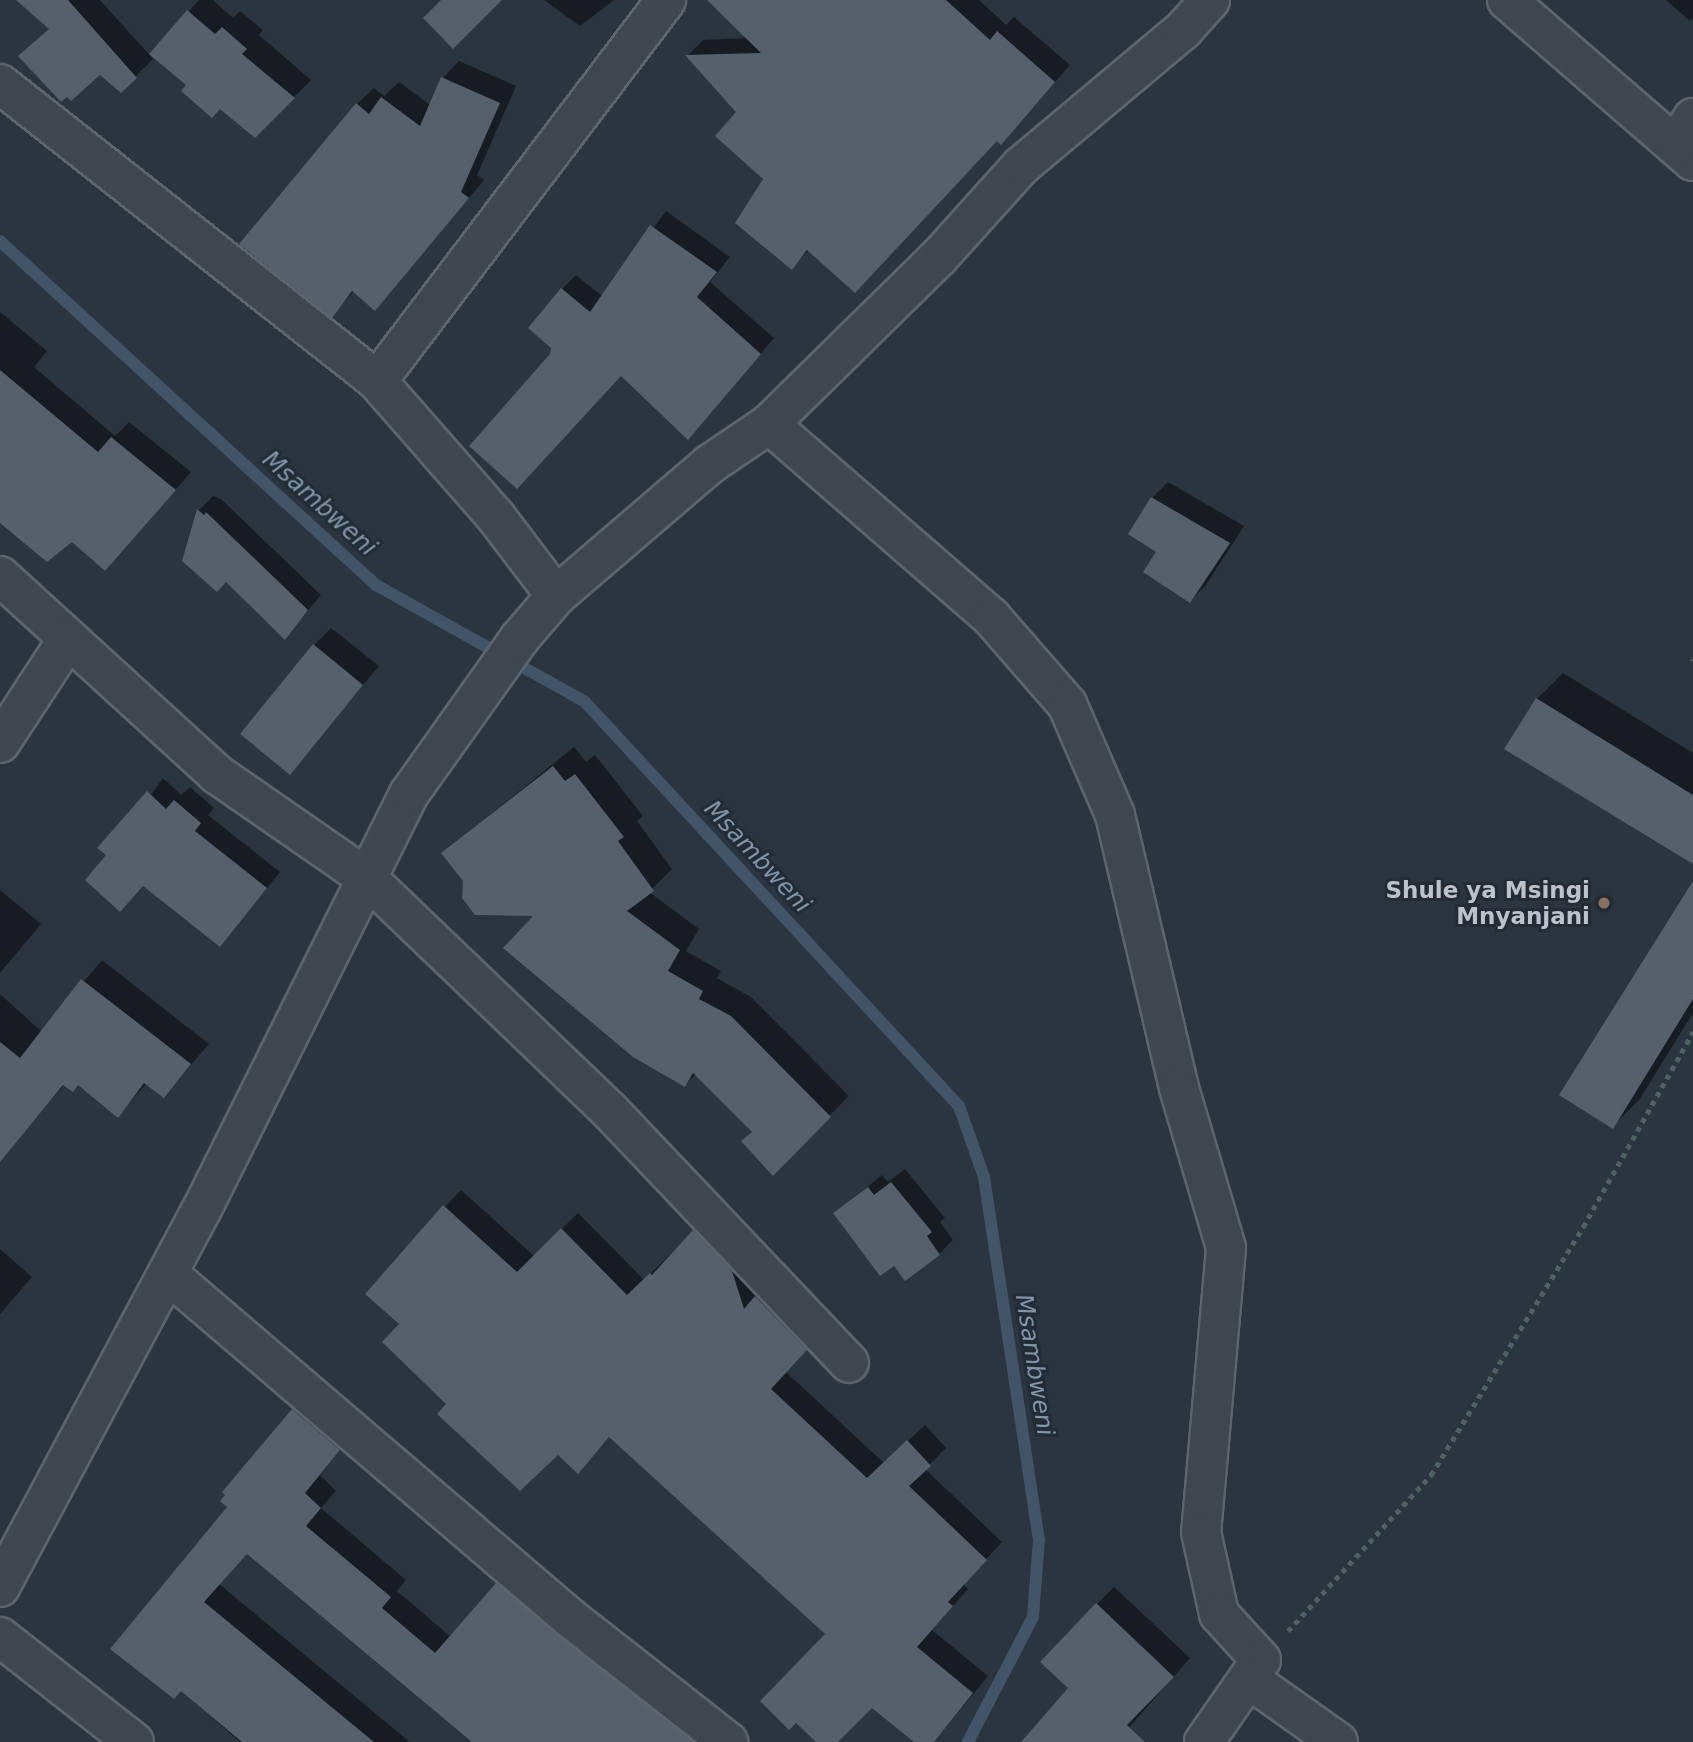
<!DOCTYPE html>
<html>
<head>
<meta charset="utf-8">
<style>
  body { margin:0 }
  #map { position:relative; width:1693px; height:1742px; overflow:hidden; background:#2a3540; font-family:"DejaVu Sans",sans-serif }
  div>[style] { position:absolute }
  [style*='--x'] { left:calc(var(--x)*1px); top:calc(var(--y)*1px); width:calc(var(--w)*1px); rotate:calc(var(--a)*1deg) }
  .shadow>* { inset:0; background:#0007 }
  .stream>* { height:12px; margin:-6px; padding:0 6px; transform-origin:6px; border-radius:6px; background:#425467 }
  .building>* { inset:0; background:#56606d }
  .path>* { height:4.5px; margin-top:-2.25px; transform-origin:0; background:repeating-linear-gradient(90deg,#4f6162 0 5px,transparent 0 10px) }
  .roads { filter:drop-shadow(2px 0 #5c656e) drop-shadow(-2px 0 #5c656e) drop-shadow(0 2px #5c656e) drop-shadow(0 -2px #5c656e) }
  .minor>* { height:38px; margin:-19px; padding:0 19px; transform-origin:19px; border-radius:19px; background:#3e4750 }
  .dots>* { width:19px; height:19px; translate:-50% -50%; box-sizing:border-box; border:4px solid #232c36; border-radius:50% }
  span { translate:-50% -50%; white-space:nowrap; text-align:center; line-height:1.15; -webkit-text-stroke:6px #232c36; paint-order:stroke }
  .poi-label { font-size:23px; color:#bbc2ca; font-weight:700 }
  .right { translate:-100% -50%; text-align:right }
  .water-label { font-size:24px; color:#8094aa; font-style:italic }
</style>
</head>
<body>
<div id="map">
  <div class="shadow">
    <i style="clip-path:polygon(18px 0,100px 0,153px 59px,121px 91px)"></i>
    <i style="clip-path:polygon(199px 0,213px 0,233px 18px,240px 11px,263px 30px,259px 35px,311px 80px,255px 136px,152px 53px)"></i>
    <i style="clip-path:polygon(544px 0,614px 0,580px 26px)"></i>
    <i style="clip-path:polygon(725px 0,979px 0,1006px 25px,1014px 17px,1070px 65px,1001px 143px,997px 139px,809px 250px,792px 267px,739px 112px,688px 55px,703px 40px,749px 38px)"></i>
    <i style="clip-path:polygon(1666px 0,1693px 0,1693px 18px,1690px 21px)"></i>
    <i style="clip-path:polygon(459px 61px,516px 86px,477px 175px,484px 180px,375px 309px,354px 291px,332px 315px,357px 104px,374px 88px,384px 96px,399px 82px,430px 105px,443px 78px)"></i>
    <i style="clip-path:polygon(666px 211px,730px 257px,710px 282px,774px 338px,688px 438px,622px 374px,552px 355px,562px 289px,576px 275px,603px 297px)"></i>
    <i style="clip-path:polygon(0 312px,47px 351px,34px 367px,115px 436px,129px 422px,191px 472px,122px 551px,0 520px)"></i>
    <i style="clip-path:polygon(1168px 482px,1244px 526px,1206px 585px,1190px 601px,1159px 551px,1152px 498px)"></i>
    <i style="clip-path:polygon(213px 496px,221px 499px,321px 595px,285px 638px,227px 580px,184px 560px,199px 510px)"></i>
    <i style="clip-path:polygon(331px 628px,379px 666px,290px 773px,314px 645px)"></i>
    <i style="clip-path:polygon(1563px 673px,1693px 753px,1693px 862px,1537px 699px)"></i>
    <i style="clip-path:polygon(574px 747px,586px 762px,595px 755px,643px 816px,637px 821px,672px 869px,649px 892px,699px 929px,686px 951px,721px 971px,717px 978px,751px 997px,849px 1096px,773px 1173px,754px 1131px,696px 1074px,685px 1085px,537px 914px,465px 881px,443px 853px)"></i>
    <i style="clip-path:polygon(163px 778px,181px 795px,190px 787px,214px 808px,208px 815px,280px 872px,220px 945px,144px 885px,120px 910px,108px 855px)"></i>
    <i style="clip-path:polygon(1693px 884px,1693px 1013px,1639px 1100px,1613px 1126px)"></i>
    <i style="clip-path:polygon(0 890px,41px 924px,0 973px)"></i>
    <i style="clip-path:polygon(102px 960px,209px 1044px,164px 1096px,147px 1083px,118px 1115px,79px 1084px,73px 1090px,65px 1084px,12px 1145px,0 1135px,0 994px,42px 1032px)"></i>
    <i style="clip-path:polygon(905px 1169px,945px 1218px,940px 1222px,953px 1240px,939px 1254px,894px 1263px,835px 1213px,882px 1175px,888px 1182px)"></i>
    <i style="clip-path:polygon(461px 1190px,534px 1256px,578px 1213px,644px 1280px,711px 1215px,822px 1333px,786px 1372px,884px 1463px,925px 1425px,946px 1448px,925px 1469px,1002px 1542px,963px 1584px,968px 1589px,932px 1630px,988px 1676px,934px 1742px,916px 1742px,872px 1706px,836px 1742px,818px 1742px,828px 1634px,610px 1436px,578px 1472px,558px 1453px,448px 1404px,401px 1324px,445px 1207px)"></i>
    <i style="clip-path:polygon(0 1249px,32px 1277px,0 1314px)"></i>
    <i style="clip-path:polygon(310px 1394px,355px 1432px,320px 1475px,336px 1491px,321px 1508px,406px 1580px,397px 1591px,451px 1637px,514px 1568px,731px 1742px,539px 1742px,248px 1552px,219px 1584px,410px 1742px,240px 1742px,181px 1690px,174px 1697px,229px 1507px,224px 1492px)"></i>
    <i style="clip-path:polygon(1114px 1587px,1190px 1658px,1125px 1732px,1130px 1742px,1026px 1742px,1070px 1688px,1097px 1604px)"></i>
  </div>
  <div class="stream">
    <i style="--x:0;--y:241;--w:510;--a:42.46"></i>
    <i style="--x:376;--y:585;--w:240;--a:29.2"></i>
    <i style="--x:585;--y:702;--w:551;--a:47.21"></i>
    <i style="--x:959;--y:1106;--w:75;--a:70.6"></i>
    <i style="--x:984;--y:1177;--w:367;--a:81.4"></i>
    <i style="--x:1039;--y:1540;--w:77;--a:94.5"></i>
    <i style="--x:1033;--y:1617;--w:141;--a:117.5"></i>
  </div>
  <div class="building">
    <i style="clip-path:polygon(16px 0,68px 0,137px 78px,121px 93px,100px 75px,71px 101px,67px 97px,61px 102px,18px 56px,49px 29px)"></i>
    <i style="clip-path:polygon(441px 0,502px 0,453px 49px,423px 18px)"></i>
    <i style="clip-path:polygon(707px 0,946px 0,990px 40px,997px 31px,1055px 82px,1001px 145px,997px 141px,855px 293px,807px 250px,792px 270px,735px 223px,763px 179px,715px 136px,736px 112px,685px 55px,761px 53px)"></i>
    <i style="clip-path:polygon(187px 10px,215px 34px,222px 27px,247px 49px,242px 54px,295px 98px,255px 138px,220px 109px,212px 118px,181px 91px,186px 85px,149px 54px)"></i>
    <i style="clip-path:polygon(441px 77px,500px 103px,461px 192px,469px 198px,375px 311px,352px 291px,332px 318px,239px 244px,356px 103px,369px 114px,381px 97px,420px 126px)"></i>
    <i style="clip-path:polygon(650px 225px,717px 272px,697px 297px,761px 354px,688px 440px,621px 376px,517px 489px,469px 446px,550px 354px,551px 348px,528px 328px,561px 288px,590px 312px)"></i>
    <i style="clip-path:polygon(0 370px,98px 452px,111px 437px,176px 490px,105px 571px,72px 542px,47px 562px,0 523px)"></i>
    <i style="clip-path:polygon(1151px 497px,1230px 543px,1190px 603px,1143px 572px,1156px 552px,1128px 534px)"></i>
    <i style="clip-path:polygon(197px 509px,204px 515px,206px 512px,308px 610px,285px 640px,226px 582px,217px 592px,182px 561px)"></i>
    <i style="clip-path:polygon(313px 644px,363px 685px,290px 775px,240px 734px)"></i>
    <i style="clip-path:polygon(1536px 698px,1693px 795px,1693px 864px,1504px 749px)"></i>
    <i style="clip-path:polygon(553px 766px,565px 781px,575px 774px,624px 837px,618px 841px,654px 891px,627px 911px,680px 950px,668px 971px,703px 991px,699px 999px,731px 1016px,831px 1117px,773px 1176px,741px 1141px,752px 1132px,693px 1073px,685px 1087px,633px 1057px,503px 948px,533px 916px,475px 915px,462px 898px,463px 881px,441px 853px)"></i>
    <i style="clip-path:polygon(147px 791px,166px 809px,174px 800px,201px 823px,195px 831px,267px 888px,220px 947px,143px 886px,120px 912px,85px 880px,106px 855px,97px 848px)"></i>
    <i style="clip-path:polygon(1693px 881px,1693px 999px,1613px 1129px,1559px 1095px)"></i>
    <i style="clip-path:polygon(81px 979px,191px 1064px,164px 1098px,144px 1083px,118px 1118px,78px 1085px,73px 1092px,63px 1085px,0 1162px,0 1042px,20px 1058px)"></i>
    <i style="clip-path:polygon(891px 1182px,932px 1232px,927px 1236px,940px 1255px,905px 1281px,894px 1266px,880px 1276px,833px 1213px,868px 1187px,874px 1195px)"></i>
    <i style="clip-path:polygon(443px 1205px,517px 1272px,561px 1228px,627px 1295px,650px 1273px,652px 1275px,693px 1230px,732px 1271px,744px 1309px,755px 1296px,807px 1350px,771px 1389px,867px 1478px,907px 1440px,931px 1466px,909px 1486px,987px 1560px,948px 1602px,953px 1606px,917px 1647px,973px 1693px,934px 1742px,914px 1742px,872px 1708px,838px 1742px,816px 1742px,796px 1723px,789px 1730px,760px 1701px,825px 1634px,609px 1437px,578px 1474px,558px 1455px,520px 1491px,437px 1414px,446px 1404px,382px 1342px,399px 1324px,365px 1294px)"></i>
    <i style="clip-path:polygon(292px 1409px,340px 1450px,305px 1493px,321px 1508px,306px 1526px,391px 1597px,382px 1608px,435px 1653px,496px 1583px,693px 1742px,472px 1742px,247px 1554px,204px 1602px,374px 1742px,242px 1742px,181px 1691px,174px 1699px,110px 1649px,227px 1507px,220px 1501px,225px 1495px,222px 1492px)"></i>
    <i style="clip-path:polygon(1096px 1603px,1174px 1677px,1127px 1725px,1145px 1742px,1021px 1742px,1068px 1688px,1040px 1662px)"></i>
  </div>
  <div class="path">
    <i style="--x:1693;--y:659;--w:2;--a:90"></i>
    <i style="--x:1288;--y:1631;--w:212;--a:-47.5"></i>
    <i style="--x:1431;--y:1475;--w:291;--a:-58.5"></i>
    <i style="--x:1583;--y:1227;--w:224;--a:-60.6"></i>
  </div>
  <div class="roads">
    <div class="minor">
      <i style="--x:1507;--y:0;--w:246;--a:40.9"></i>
      <i style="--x:0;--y:84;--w:480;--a:38.2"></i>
      <i style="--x:1676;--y:145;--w:32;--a:-58"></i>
      <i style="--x:769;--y:424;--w:294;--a:41"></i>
      <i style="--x:991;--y:617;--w:116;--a:48.9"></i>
      <i style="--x:1067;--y:704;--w:121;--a:66.6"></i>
      <i style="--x:1115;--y:815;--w:280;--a:76.8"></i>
      <i style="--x:1179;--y:1088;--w:167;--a:73.6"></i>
      <i style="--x:1226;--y:1248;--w:285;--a:95"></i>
      <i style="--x:1201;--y:1532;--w:84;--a:77.6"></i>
      <i style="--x:1219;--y:1614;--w:62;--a:47.6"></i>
      <i style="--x:1261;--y:1660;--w:100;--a:124.8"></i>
      <i style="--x:0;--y:576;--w:295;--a:42.4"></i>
      <i style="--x:218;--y:775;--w:181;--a:34.7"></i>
      <i style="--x:367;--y:878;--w:337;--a:43.8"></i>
      <i style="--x:610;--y:1111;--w:347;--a:46.5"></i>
      <i style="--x:556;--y:596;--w:99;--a:-127.2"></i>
      <i style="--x:496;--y:517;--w:181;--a:-131.2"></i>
      <i style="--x:377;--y:381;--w:478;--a:-52.8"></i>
      <i style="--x:0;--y:743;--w:124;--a:-56.8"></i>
      <i style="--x:168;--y:1274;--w:529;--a:40.55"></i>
      <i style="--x:570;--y:1618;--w:201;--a:38.1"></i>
      <i style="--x:0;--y:1587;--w:429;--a:-61.9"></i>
      <i style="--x:202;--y:1209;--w:464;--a:-63.5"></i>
      <i style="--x:409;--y:794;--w:190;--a:-54.6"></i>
      <i style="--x:519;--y:639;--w:57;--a:-49.3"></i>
      <i style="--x:556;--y:596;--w:203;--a:-40.6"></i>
      <i style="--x:710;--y:464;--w:71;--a:-34.1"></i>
      <i style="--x:769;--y:424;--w:238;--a:-44.5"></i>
      <i style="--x:939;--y:257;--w:122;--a:-48"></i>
      <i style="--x:1021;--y:166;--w:213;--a:-40"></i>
      <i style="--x:1184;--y:29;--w:39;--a:-48"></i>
      <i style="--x:0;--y:1637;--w:170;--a:38.1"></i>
      <i style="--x:1249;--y:1679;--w:109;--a:35.3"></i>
    </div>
  </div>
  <div class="dots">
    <i style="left:1604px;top:903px;background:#8d6e63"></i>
  </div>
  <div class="poi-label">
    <span class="right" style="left:1590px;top:903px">Shule ya Msingi<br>Mnyanjani</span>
  </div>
  <div class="water-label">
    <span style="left:319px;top:504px;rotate:42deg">Msambweni</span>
    <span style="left:757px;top:857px;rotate:47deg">Msambweni</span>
    <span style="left:1034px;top:1365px;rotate:81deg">Msambweni</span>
  </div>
</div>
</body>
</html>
